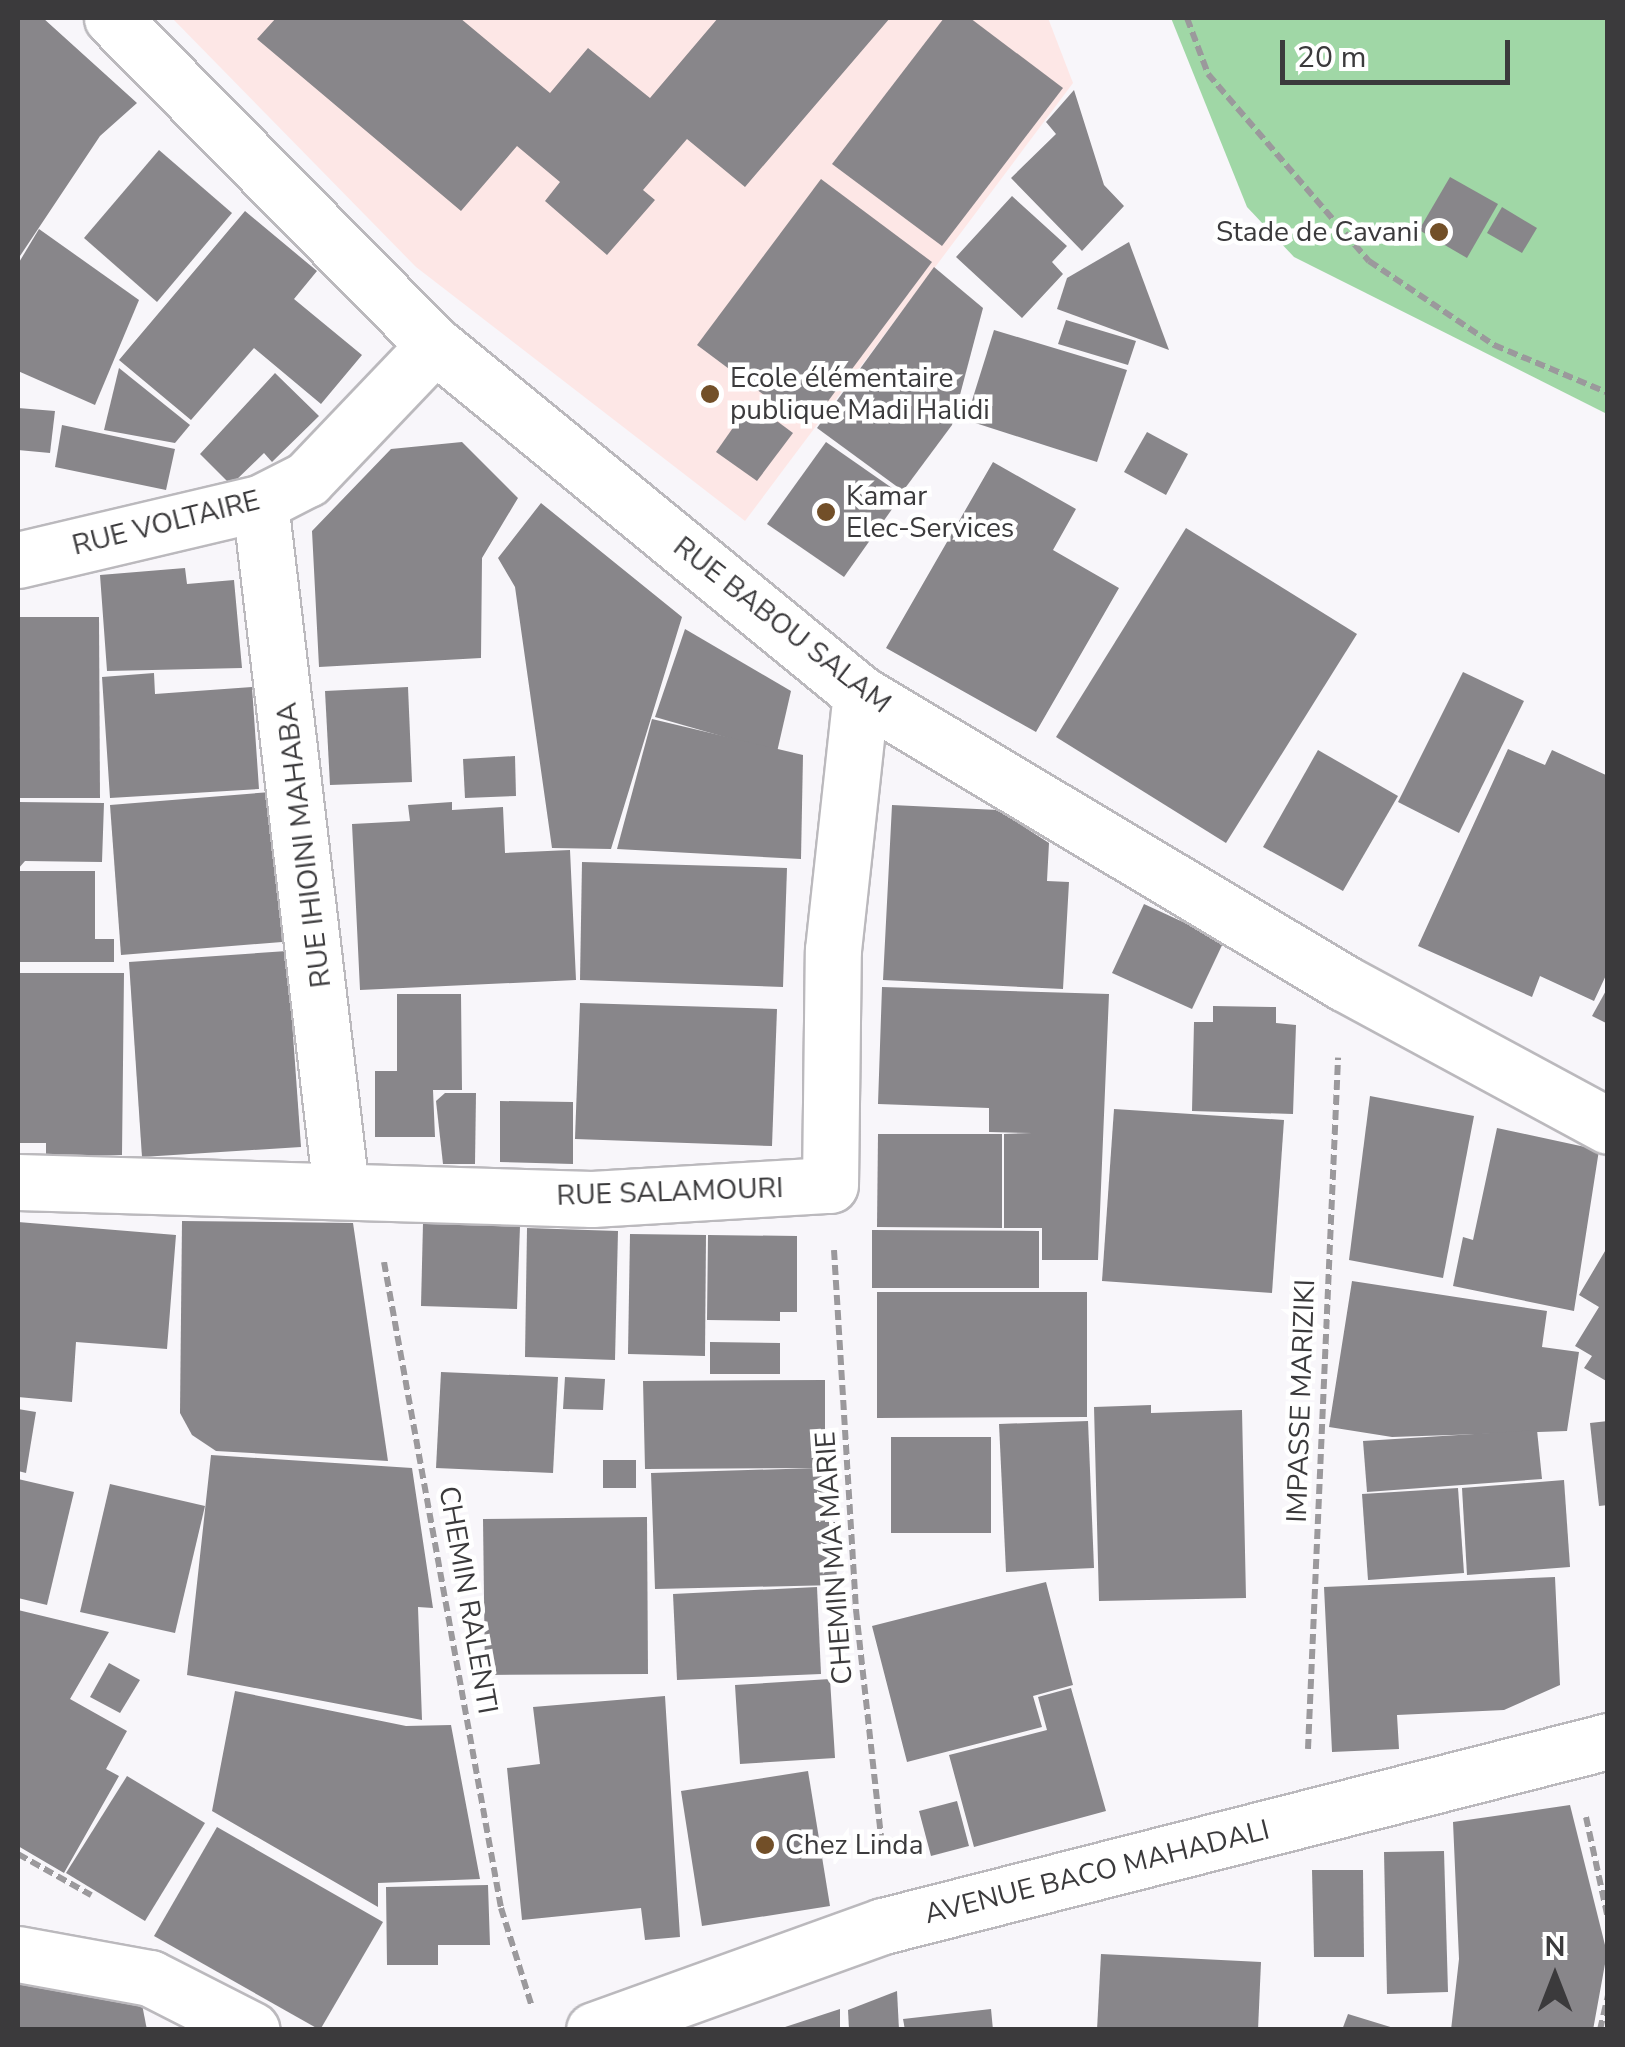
<!DOCTYPE html>
<html>
<head>
<meta charset="utf-8">
<style>
  body { margin:0 }
  #map { position:relative; width:1625px; height:2047px; overflow:hidden; background:#f8f6fa; font-family:"Nunito Sans",sans-serif }
  div>[style] { position:absolute }
  [style*='--x'] { left:calc(var(--x)*1px); top:calc(var(--y)*1px); width:calc(var(--w)*1px); rotate:calc(var(--a)*1deg) }
  .education>* { inset:0; background:#fde7e6 }
  .green>* { inset:0; background:#a0d7a6 }
  .building>* { inset:0; background:#88868a }
  .path>* { height:6px; margin-top:-3px; transform-origin:0; background:repeating-linear-gradient(90deg,#9b999c 0 10px,transparent 0 15px) }
  .roads { filter:drop-shadow(2px 0 #bbb9bd) drop-shadow(-2px 0 #bbb9bd) drop-shadow(0 2px #bbb9bd) drop-shadow(0 -2px #bbb9bd) }
  .minor>* { height:55px; margin:-27.5px; padding:0 27.5px; transform-origin:27.5px; border-radius:27.5px; background:#fff }
  .tertiary>* { height:55px; margin:-27.5px; padding:0 27.5px; transform-origin:27.5px; border-radius:27.5px; background:#fff }
  .dots>* { width:28px; height:28px; translate:-50% -50%; box-sizing:border-box; border:5px solid #fff; border-radius:50% }
  span { translate:-50% -50%; white-space:nowrap; text-align:center; line-height:1.15; -webkit-text-stroke:9px #fff; paint-order:stroke }
  .poi-label { font-size:28px; color:#3b3a3c }
  .right { translate:-100% -50%; text-align:right }
  .left { translate:0 -50%; text-align:left }
  .street-label { font-size:28px; color:#3b3a3c }
  .frame { position:absolute; inset:0; border:20px solid #3b3a3c; pointer-events:none }
  .north { position:absolute; left:1505px; top:1927px; width:100px; height:100px; -webkit-text-stroke:8px #fff; paint-order:stroke; rotate:0deg; font-size:28px; font-weight:700; line-height:40px; text-align:center; color:#3b3a3c }
  .north::after { content:''; display:block; margin:auto; width:35px; height:45px; background:#3b3a3c; clip-path:polygon(50% 0,100% 100%,50% 72%,0 100%) }
  .scale { position:absolute; left:1280px; top:40px; width:230px; height:45px; box-sizing:border-box; border:5px solid #3b3a3c; border-top:0; padding-left:12px; font-size:30px; line-height:35px; white-space:nowrap; color:#3b3a3c; -webkit-text-stroke:8px #fff; paint-order:stroke }
</style>
</head>
<body>
<div id="map">
  <div class="education">
    <i style="clip-path:polygon(172px 18px,1048px 18px,1073px 83px,745px 521px,416px 267px)"></i>
  </div>
  <div class="green">
    <i style="clip-path:polygon(1171px 18px,1607px 18px,1607px 414px,1294px 257px,1247px 207px)"></i>
  </div>
  <div class="building">
    <i style="clip-path:polygon(18px 18px,43px 18px,137px 103px,100px 136px,18px 259px)"></i>
    <i style="clip-path:polygon(276px 18px,460px 18px,550px 93px,588px 48px,650px 98px,718px 18px,890px 18px,745px 187px,687px 139px,643px 190px,655px 200px,607px 255px,545px 201px,560px 182px,517px 146px,461px 211px,257px 39px)"></i>
    <i style="clip-path:polygon(944px 18px,970px 18px,1063px 88px,942px 246px,832px 164px)"></i>
    <i style="clip-path:polygon(1074px 90px,1104px 185px,1124px 206px,1082px 251px,1011px 178px,1056px 134px,1046px 122px)"></i>
    <i style="clip-path:polygon(159px 150px,232px 213px,157px 302px,84px 238px)"></i>
    <i style="clip-path:polygon(1450px 177px,1498px 204px,1467px 258px,1419px 230px)"></i>
    <i style="clip-path:polygon(821px 179px,932px 262px,808px 428px,697px 345px)"></i>
    <i style="clip-path:polygon(1012px 196px,1067px 246px,1052px 262px,1063px 274px,1022px 318px,956px 257px)"></i>
    <i style="clip-path:polygon(1502px 207px,1537px 228px,1522px 253px,1487px 233px)"></i>
    <i style="clip-path:polygon(245px 211px,317px 271px,294px 299px,362px 355px,321px 404px,254px 348px,191px 420px,119px 360px)"></i>
    <i style="clip-path:polygon(39px 229px,139px 300px,95px 405px,18px 371px,18px 264px)"></i>
    <i style="clip-path:polygon(1129px 242px,1169px 350px,1057px 309px,1067px 278px)"></i>
    <i style="clip-path:polygon(934px 267px,983px 308px,952px 425px,903px 491px,817px 428px)"></i>
    <i style="clip-path:polygon(1066px 320px,1136px 341px,1128px 365px,1058px 344px)"></i>
    <i style="clip-path:polygon(994px 330px,1127px 370px,1097px 462px,966px 420px)"></i>
    <i style="clip-path:polygon(119px 368px,190px 425px,175px 443px,104px 430px)"></i>
    <i style="clip-path:polygon(275px 373px,319px 416px,272px 462px,264px 453px,231px 485px,200px 454px)"></i>
    <i style="clip-path:polygon(751px 402px,793px 433px,757px 481px,716px 452px)"></i>
    <i style="clip-path:polygon(18px 408px,55px 411px,50px 453px,18px 450px)"></i>
    <i style="clip-path:polygon(62px 425px,175px 449px,166px 490px,55px 467px)"></i>
    <i style="clip-path:polygon(1147px 432px,1188px 454px,1166px 495px,1124px 472px)"></i>
    <i style="clip-path:polygon(462px 442px,518px 498px,482px 558px,481px 658px,319px 667px,312px 531px,391px 449px)"></i>
    <i style="clip-path:polygon(826px 442px,902px 495px,844px 577px,767px 524px)"></i>
    <i style="clip-path:polygon(993px 462px,1076px 509px,1053px 550px,1119px 588px,1036px 732px,886px 648px)"></i>
    <i style="clip-path:polygon(541px 503px,682px 617px,611px 849px,552px 848px,515px 587px,498px 558px)"></i>
    <i style="clip-path:polygon(1186px 528px,1357px 634px,1226px 843px,1056px 737px)"></i>
    <i style="clip-path:polygon(185px 568px,187px 584px,234px 580px,242px 668px,107px 671px,100px 575px)"></i>
    <i style="clip-path:polygon(18px 617px,99px 617px,100px 798px,18px 798px)"></i>
    <i style="clip-path:polygon(685px 629px,791px 691px,777px 752px,655px 717px)"></i>
    <i style="clip-path:polygon(1463px 672px,1524px 701px,1459px 833px,1398px 802px)"></i>
    <i style="clip-path:polygon(154px 673px,155px 694px,252px 687px,259px 789px,110px 798px,102px 677px)"></i>
    <i style="clip-path:polygon(408px 687px,412px 782px,330px 785px,325px 691px)"></i>
    <i style="clip-path:polygon(652px 719px,803px 755px,801px 859px,617px 849px)"></i>
    <i style="clip-path:polygon(1508px 749px,1545px 765px,1552px 750px,1608px 776px,1608px 971px,1594px 1001px,1540px 976px,1532px 997px,1418px 946px)"></i>
    <i style="clip-path:polygon(1318px 750px,1398px 796px,1343px 891px,1263px 847px)"></i>
    <i style="clip-path:polygon(515px 756px,516px 796px,465px 798px,463px 759px)"></i>
    <i style="clip-path:polygon(271px 792px,282px 942px,121px 955px,110px 805px)"></i>
    <i style="clip-path:polygon(18px 802px,104px 803px,102px 862px,25px 861px,18px 869px)"></i>
    <i style="clip-path:polygon(452px 802px,452px 810px,503px 807px,505px 853px,570px 850px,576px 980px,360px 990px,352px 824px,410px 821px,408px 805px)"></i>
    <i style="clip-path:polygon(892px 805px,998px 810px,1049px 843px,1047px 881px,1069px 882px,1063px 989px,883px 980px)"></i>
    <i style="clip-path:polygon(582px 862px,787px 868px,783px 987px,580px 980px)"></i>
    <i style="clip-path:polygon(18px 871px,95px 871px,95px 939px,114px 939px,114px 962px,18px 962px)"></i>
    <i style="clip-path:polygon(1144px 904px,1224px 941px,1192px 1009px,1112px 973px)"></i>
    <i style="clip-path:polygon(287px 951px,301px 1147px,142px 1157px,129px 962px)"></i>
    <i style="clip-path:polygon(18px 973px,124px 973px,122px 1155px,46px 1155px,46px 1143px,18px 1143px)"></i>
    <i style="clip-path:polygon(882px 987px,1109px 994px,1098px 1260px,1042px 1260px,1042px 1228px,1004px 1228px,1004px 1134px,1032px 1133px,989px 1132px,989px 1108px,878px 1104px)"></i>
    <i style="clip-path:polygon(1608px 987px,1608px 1024px,1592px 1016px)"></i>
    <i style="clip-path:polygon(397px 994px,461px 994px,462px 1090px,433px 1090px,435px 1137px,375px 1137px,375px 1071px,397px 1071px)"></i>
    <i style="clip-path:polygon(580px 1003px,777px 1009px,772px 1146px,575px 1139px)"></i>
    <i style="clip-path:polygon(1213px 1006px,1276px 1007px,1276px 1023px,1296px 1025px,1293px 1114px,1192px 1111px,1194px 1022px,1213px 1022px)"></i>
    <i style="clip-path:polygon(445px 1093px,476px 1093px,475px 1164px,443px 1164px,436px 1101px)"></i>
    <i style="clip-path:polygon(1370px 1096px,1474px 1116px,1443px 1278px,1349px 1260px)"></i>
    <i style="clip-path:polygon(500px 1101px,573px 1102px,573px 1164px,500px 1162px)"></i>
    <i style="clip-path:polygon(1114px 1109px,1284px 1120px,1272px 1293px,1102px 1281px)"></i>
    <i style="clip-path:polygon(1497px 1128px,1599px 1150px,1574px 1311px,1453px 1286px,1463px 1237px,1473px 1240px)"></i>
    <i style="clip-path:polygon(878px 1134px,1002px 1134px,1002px 1228px,877px 1227px)"></i>
    <i style="clip-path:polygon(182px 1221px,353px 1223px,388px 1461px,216px 1451px,192px 1435px,180px 1413px)"></i>
    <i style="clip-path:polygon(18px 1222px,176px 1235px,167px 1349px,76px 1342px,72px 1402px,18px 1397px)"></i>
    <i style="clip-path:polygon(423px 1223px,520px 1226px,517px 1309px,421px 1306px)"></i>
    <i style="clip-path:polygon(527px 1228px,618px 1231px,615px 1360px,525px 1357px)"></i>
    <i style="clip-path:polygon(872px 1230px,1039px 1231px,1039px 1288px,872px 1288px)"></i>
    <i style="clip-path:polygon(630px 1234px,706px 1235px,705px 1356px,628px 1354px)"></i>
    <i style="clip-path:polygon(708px 1235px,797px 1236px,797px 1312px,780px 1312px,780px 1321px,707px 1320px)"></i>
    <i style="clip-path:polygon(1608px 1246px,1608px 1382px,1584px 1368px,1592px 1356px,1575px 1346px,1599px 1307px,1579px 1295px)"></i>
    <i style="clip-path:polygon(1352px 1281px,1547px 1311px,1542px 1347px,1579px 1352px,1567px 1431px,1392px 1437px,1329px 1427px)"></i>
    <i style="clip-path:polygon(877px 1292px,1087px 1292px,1087px 1417px,877px 1418px)"></i>
    <i style="clip-path:polygon(710px 1342px,780px 1343px,780px 1374px,710px 1374px)"></i>
    <i style="clip-path:polygon(441px 1372px,558px 1377px,553px 1473px,436px 1468px)"></i>
    <i style="clip-path:polygon(565px 1377px,605px 1379px,603px 1410px,563px 1409px)"></i>
    <i style="clip-path:polygon(825px 1380px,825px 1522px,835px 1522px,837px 1585px,655px 1589px,651px 1473px,818px 1468px,645px 1469px,643px 1381px)"></i>
    <i style="clip-path:polygon(1151px 1405px,1151px 1413px,1242px 1410px,1246px 1598px,1099px 1601px,1094px 1407px)"></i>
    <i style="clip-path:polygon(18px 1409px,36px 1412px,26px 1473px,18px 1471px)"></i>
    <i style="clip-path:polygon(1088px 1421px,1094px 1568px,1006px 1572px,999px 1424px)"></i>
    <i style="clip-path:polygon(1608px 1421px,1608px 1505px,1599px 1506px,1590px 1423px)"></i>
    <i style="clip-path:polygon(1537px 1430px,1542px 1479px,1367px 1492px,1363px 1441px)"></i>
    <i style="clip-path:polygon(891px 1437px,991px 1437px,991px 1533px,891px 1533px)"></i>
    <i style="clip-path:polygon(211px 1455px,412px 1468px,433px 1608px,418px 1607px,422px 1720px,187px 1675px)"></i>
    <i style="clip-path:polygon(603px 1460px,636px 1460px,636px 1488px,603px 1488px)"></i>
    <i style="clip-path:polygon(18px 1479px,74px 1492px,47px 1605px,18px 1598px)"></i>
    <i style="clip-path:polygon(1564px 1480px,1570px 1567px,1467px 1575px,1462px 1488px)"></i>
    <i style="clip-path:polygon(110px 1484px,205px 1506px,175px 1633px,80px 1612px)"></i>
    <i style="clip-path:polygon(1458px 1488px,1464px 1573px,1368px 1580px,1362px 1494px)"></i>
    <i style="clip-path:polygon(647px 1517px,648px 1674px,485px 1675px,483px 1519px)"></i>
    <i style="clip-path:polygon(1555px 1577px,1560px 1685px,1504px 1710px,1397px 1715px,1399px 1749px,1332px 1752px,1324px 1587px)"></i>
    <i style="clip-path:polygon(1046px 1582px,1073px 1685px,1033px 1696px,1042px 1727px,907px 1762px,872px 1626px)"></i>
    <i style="clip-path:polygon(817px 1587px,821px 1674px,677px 1680px,673px 1594px)"></i>
    <i style="clip-path:polygon(18px 1610px,109px 1632px,70px 1699px,127px 1731px,106px 1769px,119px 1776px,64px 1873px,18px 1846px)"></i>
    <i style="clip-path:polygon(109px 1663px,140px 1680px,120px 1713px,90px 1697px)"></i>
    <i style="clip-path:polygon(830px 1679px,835px 1758px,740px 1764px,735px 1685px)"></i>
    <i style="clip-path:polygon(1071px 1688px,1106px 1811px,974px 1847px,949px 1755px,1047px 1730px,1038px 1697px)"></i>
    <i style="clip-path:polygon(235px 1691px,406px 1726px,451px 1725px,480px 1879px,378px 1883px,378px 1907px,212px 1811px)"></i>
    <i style="clip-path:polygon(665px 1696px,680px 1937px,645px 1940px,641px 1908px,522px 1920px,507px 1768px,540px 1764px,533px 1707px)"></i>
    <i style="clip-path:polygon(808px 1771px,830px 1906px,702px 1926px,681px 1791px)"></i>
    <i style="clip-path:polygon(127px 1776px,205px 1823px,145px 1921px,66px 1873px)"></i>
    <i style="clip-path:polygon(957px 1801px,969px 1846px,931px 1856px,919px 1811px)"></i>
    <i style="clip-path:polygon(1570px 1805px,1607px 1953px,1593px 2030px,1451px 2030px,1459px 1959px,1453px 1822px)"></i>
    <i style="clip-path:polygon(217px 1827px,383px 1922px,320px 2030px,154px 1936px)"></i>
    <i style="clip-path:polygon(1444px 1851px,1448px 1992px,1387px 1994px,1384px 1852px)"></i>
    <i style="clip-path:polygon(1312px 1870px,1363px 1870px,1364px 1957px,1314px 1957px)"></i>
    <i style="clip-path:polygon(488px 1885px,490px 1945px,438px 1945px,438px 1965px,387px 1965px,386px 1887px)"></i>
    <i style="clip-path:polygon(1101px 1954px,1261px 1962px,1258px 2030px,1097px 2030px)"></i>
    <i style="clip-path:polygon(18px 1978px,140px 1994px,147px 2030px,18px 2030px)"></i>
    <i style="clip-path:polygon(897px 1991px,899px 2030px,849px 2030px,848px 2010px)"></i>
    <i style="clip-path:polygon(840px 2009px,840px 2030px,779px 2030px,779px 2029px)"></i>
    <i style="clip-path:polygon(991px 2009px,993px 2030px,905px 2030px,903px 2019px)"></i>
    <i style="clip-path:polygon(1348px 2014px,1397px 2029px,1396px 2030px,1342px 2030px)"></i>
  </div>
  <div class="path">
    <i style="--x:1187;--y:18;--w:60;--a:69.4"></i>
    <i style="--x:1208;--y:74;--w:247;--a:49.3"></i>
    <i style="--x:1369;--y:261;--w:151;--a:33.9"></i>
    <i style="--x:1494;--y:345;--w:124;--a:22.8"></i>
    <i style="--x:834;--y:1250;--w:361;--a:86.5"></i>
    <i style="--x:856;--y:1610;--w:246;--a:83.7"></i>
    <i style="--x:384;--y:1262;--w:657;--a:79.73"></i>
    <i style="--x:501;--y:1908;--w:101;--a:72.6"></i>
    <i style="--x:1308;--y:1749;--w:692;--a:-87.51"></i>
    <i style="--x:1586;--y:1817;--w:104;--a:77.8"></i>
    <i style="--x:18;--y:1854;--w:84;--a:29.3"></i>
    <i style="--x:1600;--y:2030;--w:36;--a:-77"></i>
  </div>
  <div class="roads">
    <div class="minor">
      <i style="--x:112;--y:18;--w:460;--a:45.4"></i>
      <i style="--x:435;--y:345;--w:551;--a:39.33"></i>
      <i style="--x:861;--y:694;--w:563;--a:30.89"></i>
      <i style="--x:1344;--y:983;--w:300;--a:28.4"></i>
      <i style="--x:260;--y:503;--w:691;--a:83.27"></i>
      <i style="--x:18;--y:560;--w:249;--a:-13.3"></i>
      <i style="--x:260;--y:503;--w:53;--a:-27.1"></i>
      <i style="--x:307;--y:479;--w:185;--a:-46.3"></i>
      <i style="--x:18;--y:1182;--w:574;--a:1.7"></i>
      <i style="--x:592;--y:1199;--w:238;--a:-3.4"></i>
      <i style="--x:830;--y:1185;--w:235;--a:-89.3"></i>
      <i style="--x:833;--y:950;--w:258;--a:-83.8"></i>
      <i style="--x:18;--y:1954;--w:134;--a:10.3"></i>
      <i style="--x:150;--y:1978;--w:114;--a:27"></i>
    </div>
    <div class="tertiary">
      <i style="--x:594;--y:2030;--w:307;--a:-19.8"></i>
      <i style="--x:883;--y:1926;--w:748;--a:-14.31"></i>
    </div>
  </div>
  <div class="dots">
    <i style="left:1439px;top:232px;background:#724f28"></i>
    <i style="left:710px;top:394px;background:#724f28"></i>
    <i style="left:826px;top:512px;background:#724f28"></i>
    <i style="left:765px;top:1845px;background:#724f28"></i>
  </div>
  <div class="poi-label">
    <span class="right" style="left:1419px;top:232px">Stade de Cavani</span>
    <span class="left" style="left:730px;top:394px">Ecole élémentaire<br>publique Madi Halidi</span>
    <span class="left" style="left:846px;top:512px">Kamar<br>Elec-Services</span>
    <span class="left" style="left:785px;top:1845px">Chez Linda</span>
  </div>
  <div class="street-label">
    <span style="left:166px;top:523px;rotate:-14deg">RUE VOLTAIRE</span>
    <span style="left:782px;top:625px;rotate:38deg">RUE BABOU SALAM</span>
    <span style="left:304px;top:845px;rotate:-97deg">RUE IHIOINI MAHABA</span>
    <span style="left:670px;top:1192px;rotate:-2deg">RUE SALAMOURI</span>
    <span style="left:1301px;top:1401px;rotate:-88deg">IMPASSE MARIZIKI</span>
    <span style="left:834px;top:1558px;rotate:-94deg">CHEMIN MA MARIE</span>
    <span style="left:468px;top:1600px;rotate:80deg">CHEMIN RALENTI</span>
    <span style="left:1097px;top:1872px;rotate:-14deg">AVENUE BACO MAHADALI</span>
  </div>
  <div class="frame"></div>
  <div class="north">N</div>
  <div class="scale">20 m</div>
</div>
</body>
</html>
